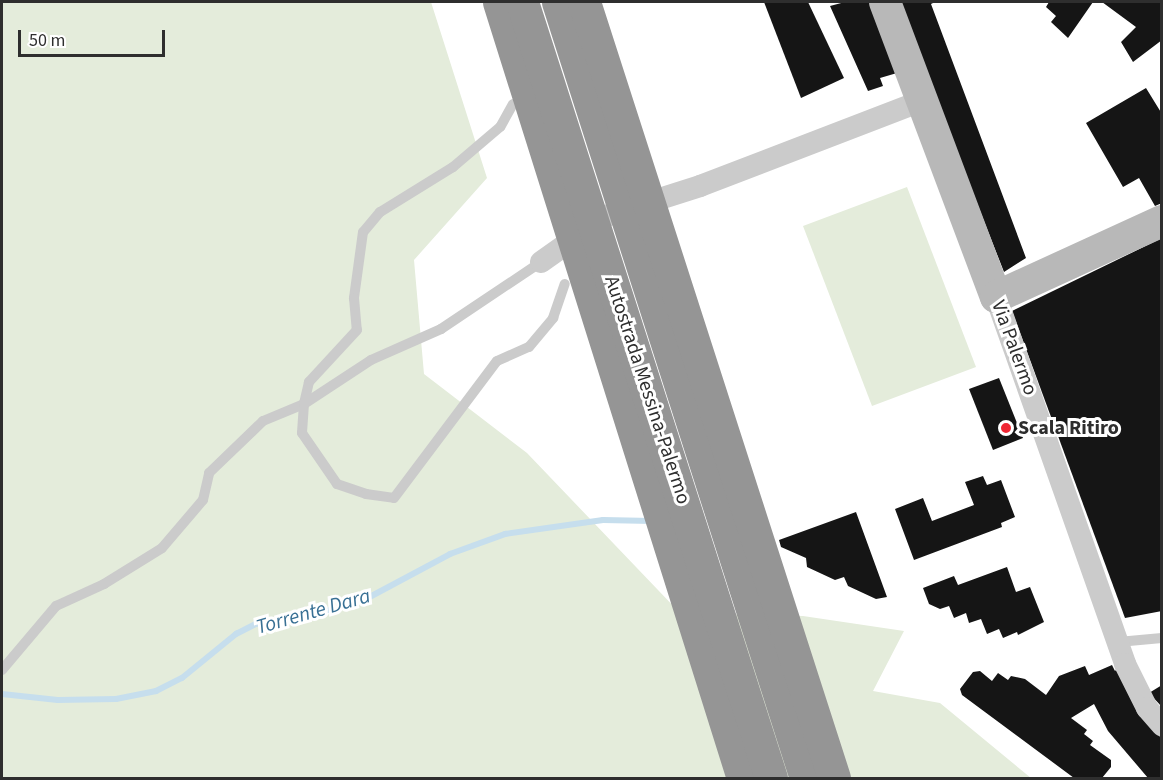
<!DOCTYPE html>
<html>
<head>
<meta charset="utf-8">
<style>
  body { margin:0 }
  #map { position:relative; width:1163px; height:780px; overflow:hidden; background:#fff; font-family:"Source Sans 3",sans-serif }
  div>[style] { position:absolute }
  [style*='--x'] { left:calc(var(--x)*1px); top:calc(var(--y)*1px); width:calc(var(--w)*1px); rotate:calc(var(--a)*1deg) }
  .green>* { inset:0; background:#e4ecdb }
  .stream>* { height:6px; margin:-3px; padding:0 3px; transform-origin:3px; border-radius:3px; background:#c6deed }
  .building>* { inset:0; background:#151515 }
  .lane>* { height:10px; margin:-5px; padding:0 5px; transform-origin:5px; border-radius:5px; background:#cbcbcb }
  .street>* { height:22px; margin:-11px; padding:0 11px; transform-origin:11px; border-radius:11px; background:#cbcbcb }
  .secondary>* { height:32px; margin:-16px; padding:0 16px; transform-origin:16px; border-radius:16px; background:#b8b8b8 }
  .highway-bridge>* { height:33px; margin:-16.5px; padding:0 16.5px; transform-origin:16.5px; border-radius:16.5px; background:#959595 }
  .dots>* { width:16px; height:16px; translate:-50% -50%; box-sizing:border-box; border:3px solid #fff; border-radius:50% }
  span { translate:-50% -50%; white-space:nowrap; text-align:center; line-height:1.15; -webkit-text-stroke:6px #fff; paint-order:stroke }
  .street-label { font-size:20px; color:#2e2e2e }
  .poi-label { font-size:20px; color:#2e2e2e; font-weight:700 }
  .left { translate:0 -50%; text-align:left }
  .water-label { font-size:21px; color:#387094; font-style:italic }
  .frame { position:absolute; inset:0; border:3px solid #2e2e2e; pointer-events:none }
  .scale { position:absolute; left:18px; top:30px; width:147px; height:27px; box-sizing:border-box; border:3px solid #2e2e2e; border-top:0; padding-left:8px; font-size:18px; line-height:21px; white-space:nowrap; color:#2e2e2e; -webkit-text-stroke:4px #fff; paint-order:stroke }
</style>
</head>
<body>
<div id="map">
  <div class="green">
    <i style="clip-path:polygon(2px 2px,431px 2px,487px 178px,414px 260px,424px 374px,527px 453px,680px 613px,803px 616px,904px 631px,873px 691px,940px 703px,1031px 778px,2px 778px)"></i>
    <i style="clip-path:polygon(907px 187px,976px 367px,872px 406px,803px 226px)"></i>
  </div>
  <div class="stream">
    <i style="--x:2;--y:694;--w:56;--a:6.1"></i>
    <i style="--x:58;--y:700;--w:58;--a:-1"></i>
    <i style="--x:116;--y:699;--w:41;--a:-11.3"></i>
    <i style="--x:156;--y:691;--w:29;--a:-27"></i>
    <i style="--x:182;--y:678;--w:70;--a:-39.2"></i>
    <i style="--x:236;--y:634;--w:22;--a:-27"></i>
    <i style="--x:256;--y:624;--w:60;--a:-9.6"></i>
    <i style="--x:315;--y:614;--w:51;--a:-15.9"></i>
    <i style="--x:364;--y:600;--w:98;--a:-28.1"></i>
    <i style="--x:450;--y:554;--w:59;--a:-20"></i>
    <i style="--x:505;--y:534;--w:99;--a:-8.1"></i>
    <i style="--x:603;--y:520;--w:49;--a:1.2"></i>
  </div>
  <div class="building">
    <i style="clip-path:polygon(764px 2px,808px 2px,844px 78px,801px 98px)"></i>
    <i style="clip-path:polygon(845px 2px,870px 2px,897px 73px,880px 78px,883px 86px,868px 91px,830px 6px)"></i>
    <i style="clip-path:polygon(898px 2px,935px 2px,931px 4px,1026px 258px,1004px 272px)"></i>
    <i style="clip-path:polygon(1049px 2px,1093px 2px,1068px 38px,1051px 22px,1056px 16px,1046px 7px)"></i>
    <i style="clip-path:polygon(1102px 2px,1162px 2px,1162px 40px,1133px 62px,1121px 42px,1136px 27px)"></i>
    <i style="clip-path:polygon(1146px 88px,1162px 114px,1162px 203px,1155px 206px,1139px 178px,1123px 187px,1086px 123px)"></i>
    <i style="clip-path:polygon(1162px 238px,1162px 611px,1125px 618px,1012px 311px)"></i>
    <i style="clip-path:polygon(999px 378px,1023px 438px,993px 450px,969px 389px)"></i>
    <i style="clip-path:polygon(983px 476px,987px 485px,1001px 480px,1015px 517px,1001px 523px,1002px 527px,914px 560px,895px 509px,923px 498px,932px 521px,974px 505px,965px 482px)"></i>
    <i style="clip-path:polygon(856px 512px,887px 597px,876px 599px,848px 586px,844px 577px,835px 580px,807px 567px,806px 558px,781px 547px,779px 540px)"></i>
    <i style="clip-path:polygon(1007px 567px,1016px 592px,1030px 587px,1044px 622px,1018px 635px,1017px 632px,1003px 638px,999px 629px,987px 634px,981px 619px,969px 623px,966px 613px,954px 618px,949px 606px,940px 609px,929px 604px,923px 588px,954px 576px,958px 585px)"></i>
    <i style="clip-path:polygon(1112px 665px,1115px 671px,1117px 669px,1139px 714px,1162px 739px,1162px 778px,1148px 778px,1108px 731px,1094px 704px,1071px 718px,1087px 730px,1084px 734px,1093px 741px,1090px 745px,1111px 760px,1111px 767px,1102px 778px,1074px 778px,962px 695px,960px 689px,973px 672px,980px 671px,992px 681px,998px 673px,1008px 680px,1011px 676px,1025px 679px,1046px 695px,1059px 676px,1085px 666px,1089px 675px)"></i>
    <i style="clip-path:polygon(1162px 685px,1162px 707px,1149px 693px)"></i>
  </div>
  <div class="lane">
    <i style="--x:513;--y:104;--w:26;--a:119"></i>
    <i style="--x:500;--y:127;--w:62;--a:139.6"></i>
    <i style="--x:453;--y:167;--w:86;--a:148.3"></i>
    <i style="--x:380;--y:212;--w:26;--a:130"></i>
    <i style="--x:363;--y:232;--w:67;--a:97.8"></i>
    <i style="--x:354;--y:298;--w:32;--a:85"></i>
    <i style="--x:357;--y:330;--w:71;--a:132.7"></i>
    <i style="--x:309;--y:382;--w:23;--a:103"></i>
    <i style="--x:304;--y:404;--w:29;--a:94"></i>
    <i style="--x:302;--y:433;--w:62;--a:55.5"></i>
    <i style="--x:337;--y:484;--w:31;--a:19"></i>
    <i style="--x:366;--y:494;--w:28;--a:8"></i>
    <i style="--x:394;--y:498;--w:171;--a:-53.1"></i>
    <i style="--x:497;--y:361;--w:35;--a:-24"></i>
    <i style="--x:529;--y:347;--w:38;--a:-50"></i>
    <i style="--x:553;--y:318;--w:36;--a:-71"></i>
    <i style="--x:1118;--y:642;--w:44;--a:-5.2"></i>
    <i style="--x:2;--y:670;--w:84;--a:-49.8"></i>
    <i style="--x:56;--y:606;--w:53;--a:-24.6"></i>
    <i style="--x:104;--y:584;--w:68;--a:-31.8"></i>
    <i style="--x:162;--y:548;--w:63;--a:-49.5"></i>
    <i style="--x:203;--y:500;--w:28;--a:-77"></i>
    <i style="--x:209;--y:473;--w:75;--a:-43.9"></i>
    <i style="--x:263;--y:421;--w:44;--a:-22.5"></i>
    <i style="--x:304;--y:404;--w:80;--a:-33.3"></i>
    <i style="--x:371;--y:360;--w:77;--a:-23.9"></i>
    <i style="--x:441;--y:329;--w:120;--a:-33.8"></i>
  </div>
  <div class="street">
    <i style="--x:541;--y:262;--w:80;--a:-35.3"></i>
    <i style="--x:606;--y:216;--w:99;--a:-17.7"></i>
    <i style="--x:700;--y:186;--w:237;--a:-21"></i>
    <i style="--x:996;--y:297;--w:389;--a:70.6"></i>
    <i style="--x:1125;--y:664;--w:49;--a:63.4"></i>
    <i style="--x:1147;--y:708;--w:23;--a:49"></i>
  </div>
  <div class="secondary">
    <i style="--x:885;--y:2;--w:315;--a:69.4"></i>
    <i style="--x:996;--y:297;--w:183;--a:-24.6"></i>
  </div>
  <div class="highway-bridge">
    <i style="--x:499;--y:2;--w:813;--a:72.55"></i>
    <i style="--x:522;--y:2;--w:815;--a:72.21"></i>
    <i style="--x:558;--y:2;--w:815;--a:72.28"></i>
    <i style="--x:584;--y:2;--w:815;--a:72.14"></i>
  </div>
  <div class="dots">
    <i style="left:1006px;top:428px;background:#ef2634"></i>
  </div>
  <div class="street-label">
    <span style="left:1014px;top:348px;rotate:70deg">Via Palermo</span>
    <span style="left:647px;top:390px;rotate:72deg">Autostrada Messina-Palermo</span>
  </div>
  <div class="poi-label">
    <span class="left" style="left:1018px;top:428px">Scala Ritiro</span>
  </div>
  <div class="water-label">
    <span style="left:313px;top:611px;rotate:-16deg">Torrente Dara</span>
  </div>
  <div class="frame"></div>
  <div class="scale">50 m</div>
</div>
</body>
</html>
